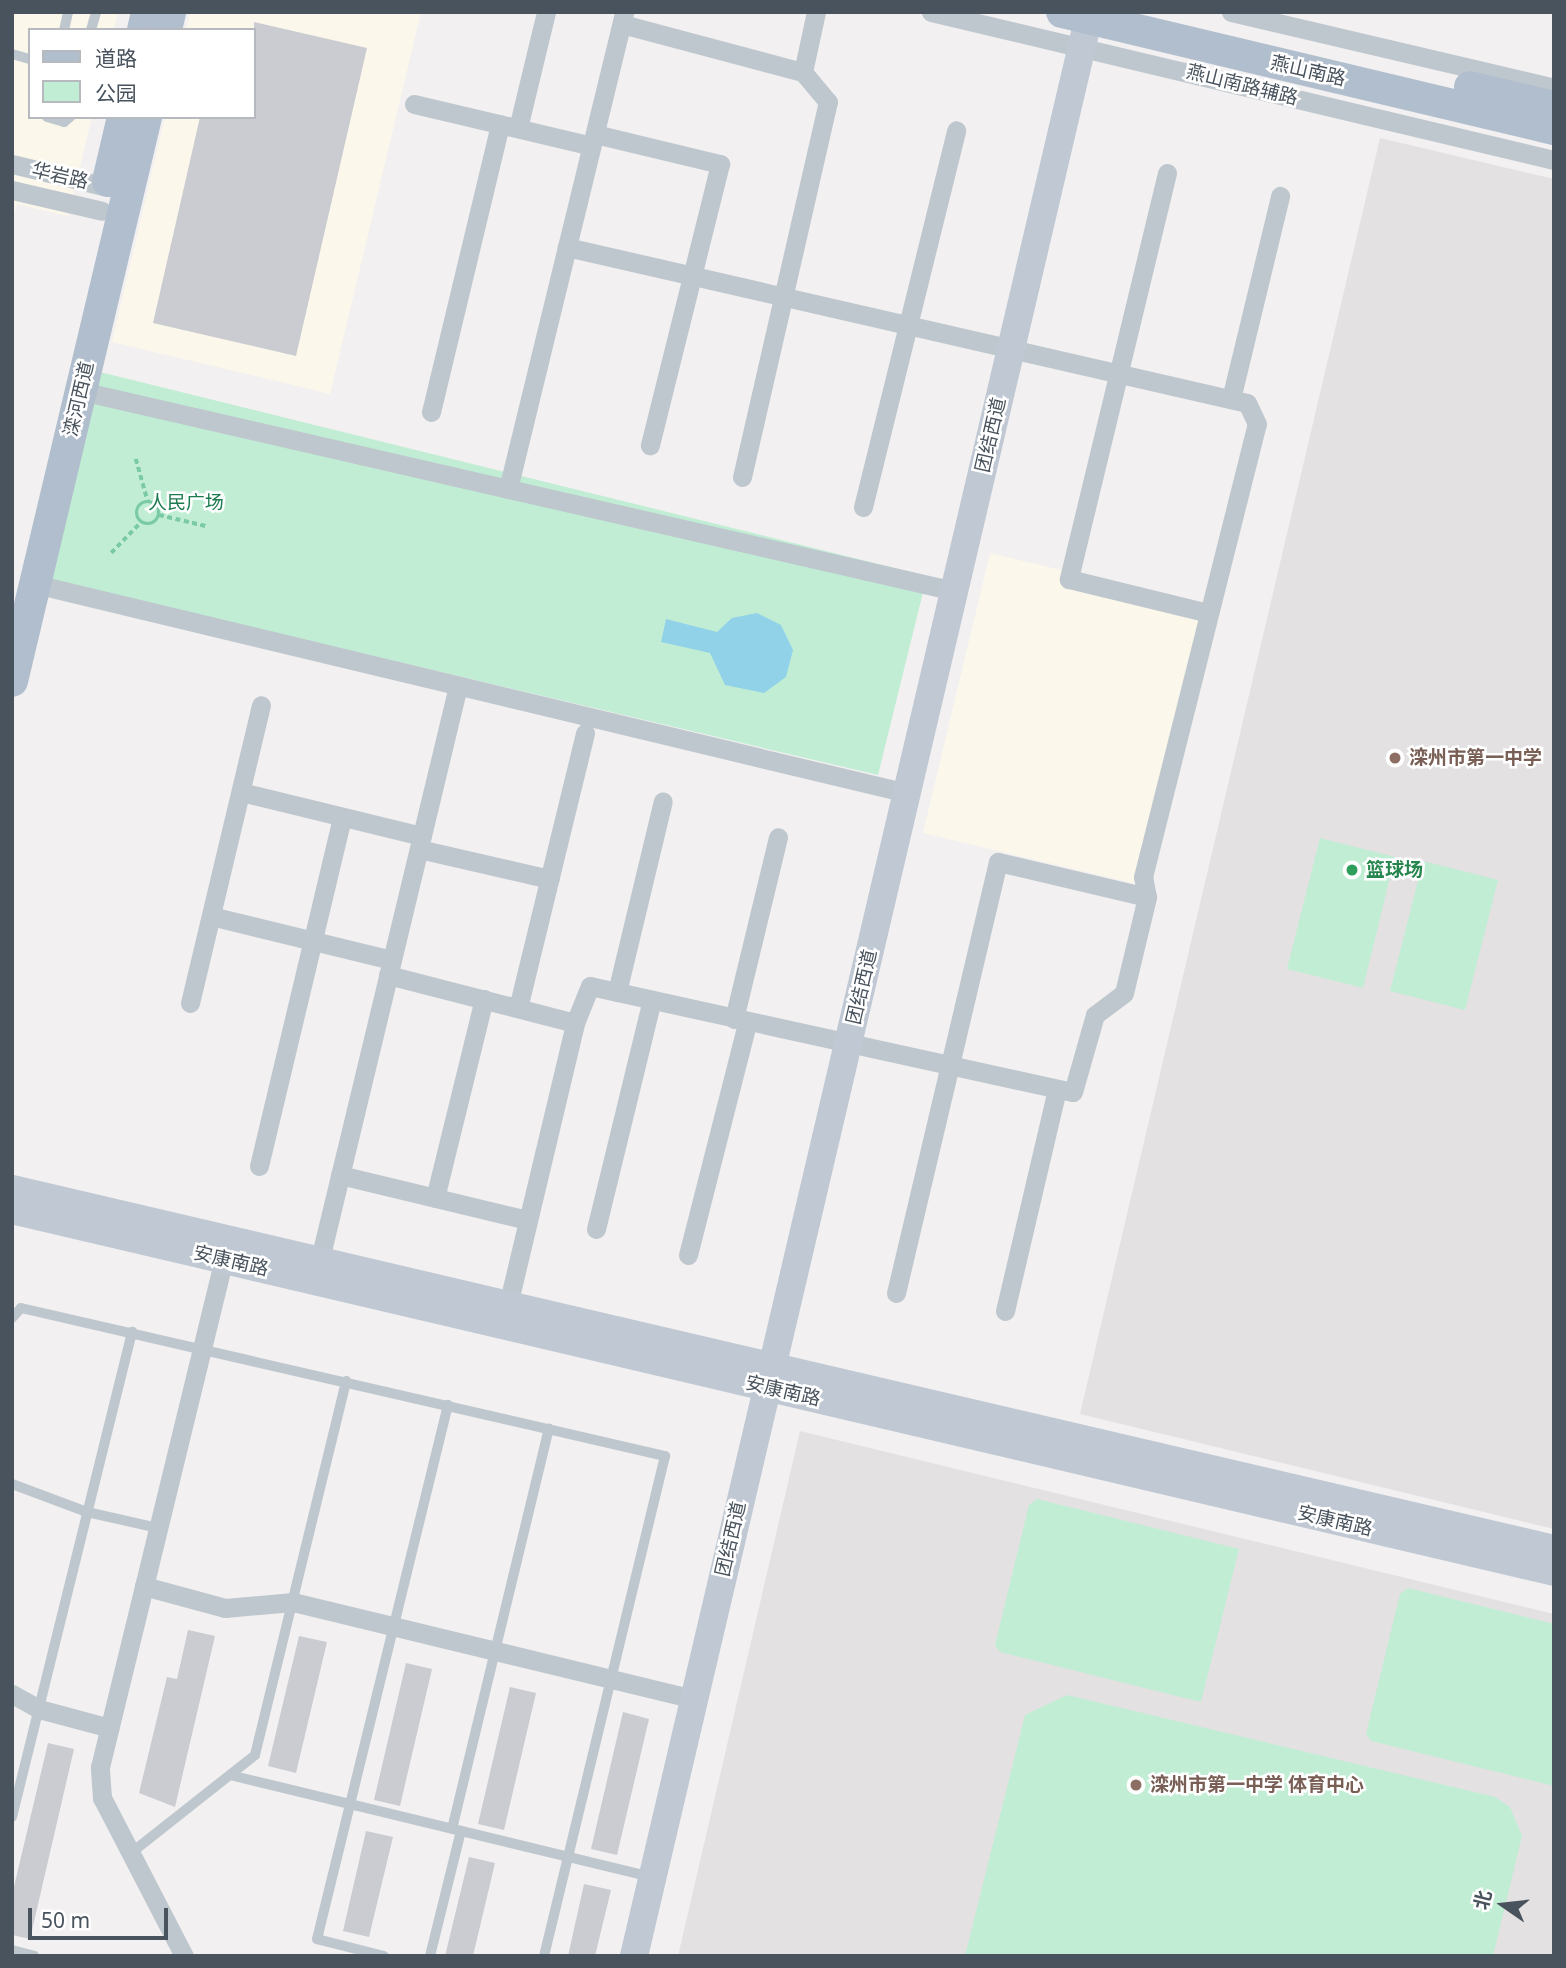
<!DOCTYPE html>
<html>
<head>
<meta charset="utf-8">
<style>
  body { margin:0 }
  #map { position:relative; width:1566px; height:1968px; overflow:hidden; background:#f2f0f0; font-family:"Noto Sans","Noto Sans SC",sans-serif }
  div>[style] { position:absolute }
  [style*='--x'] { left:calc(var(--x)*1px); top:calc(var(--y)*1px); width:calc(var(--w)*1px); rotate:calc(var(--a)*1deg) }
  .commercial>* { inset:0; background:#fbf7eb }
  .education>* { inset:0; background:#e3e1e2 }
  .green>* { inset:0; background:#c1edd4 }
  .water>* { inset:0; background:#91d2e8 }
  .building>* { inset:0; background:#caccd2 }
  .path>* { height:3.5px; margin-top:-1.75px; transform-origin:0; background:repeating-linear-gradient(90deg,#7bcaa6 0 5px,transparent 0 8.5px) }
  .path>.ring { margin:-1.75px; padding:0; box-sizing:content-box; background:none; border:3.5px solid #7bcaa6; border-radius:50% }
  .lane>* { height:10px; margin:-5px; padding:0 5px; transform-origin:5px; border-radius:5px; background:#bfc7ce }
  .street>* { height:19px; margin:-9.5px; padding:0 9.5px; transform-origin:9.5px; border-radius:9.5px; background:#bfc7ce }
  .secondary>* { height:28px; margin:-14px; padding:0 14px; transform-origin:14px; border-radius:14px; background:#bfc8d3 }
  .primary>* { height:32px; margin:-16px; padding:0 16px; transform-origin:16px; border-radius:16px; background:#b1becd }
  .dots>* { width:19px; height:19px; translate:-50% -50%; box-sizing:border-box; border:4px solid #fff; border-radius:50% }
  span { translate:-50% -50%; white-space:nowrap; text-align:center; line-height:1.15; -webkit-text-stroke:5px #fff; paint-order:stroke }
  .street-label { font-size:19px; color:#49535d }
  .park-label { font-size:19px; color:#1c7b4f }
  .education-label { font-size:19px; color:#785e54; font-weight:700 }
  .left { translate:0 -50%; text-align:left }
  .leisure-label { font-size:19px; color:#27864d; font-weight:700 }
  .frame { position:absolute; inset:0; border:14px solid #49535d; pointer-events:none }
  .legend { position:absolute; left:28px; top:28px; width:228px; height:91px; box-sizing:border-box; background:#fff; border:2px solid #b6babe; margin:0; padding:9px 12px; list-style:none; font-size:21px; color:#49535d }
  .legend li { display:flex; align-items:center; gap:14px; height:35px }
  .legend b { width:35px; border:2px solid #b6babe }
  .north { position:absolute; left:1468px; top:1870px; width:70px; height:70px; -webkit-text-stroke:5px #fff; paint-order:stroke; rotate:284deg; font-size:19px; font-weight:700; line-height:28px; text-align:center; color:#49535d }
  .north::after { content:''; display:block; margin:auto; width:24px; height:32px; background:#49535d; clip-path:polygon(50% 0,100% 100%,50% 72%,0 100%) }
  .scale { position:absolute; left:28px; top:1908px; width:140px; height:32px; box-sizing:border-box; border:4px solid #49535d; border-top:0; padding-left:9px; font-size:21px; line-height:24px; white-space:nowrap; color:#49535d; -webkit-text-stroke:5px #fff; paint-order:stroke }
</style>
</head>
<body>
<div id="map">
  <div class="commercial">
    <i style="clip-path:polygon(12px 12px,118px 12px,114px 30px,30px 30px,30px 117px,92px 117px,68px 216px,17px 204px,12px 220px)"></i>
    <i style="clip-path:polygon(190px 12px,421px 12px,330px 394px,112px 342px,165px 117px,254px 117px,254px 30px,186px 30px)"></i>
    <i style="clip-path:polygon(990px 553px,1204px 604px,1137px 884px,923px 833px)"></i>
  </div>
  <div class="education">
    <i style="clip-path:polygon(1380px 138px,1554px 179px,1554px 1529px,1080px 1414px)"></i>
    <i style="clip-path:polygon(800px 1431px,1554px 1614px,1554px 1956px,678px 1956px)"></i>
  </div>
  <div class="green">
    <i style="clip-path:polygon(100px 372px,927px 576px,878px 775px,51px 580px)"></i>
    <i style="clip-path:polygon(1320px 838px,1395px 857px,1363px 988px,1287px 969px)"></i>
    <i style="clip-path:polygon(1423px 861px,1498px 880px,1465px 1010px,1390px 991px)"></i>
    <i style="clip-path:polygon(1037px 1499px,1239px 1549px,1201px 1702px,1000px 1652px,995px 1645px,1029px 1505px)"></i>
    <i style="clip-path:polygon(1408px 1588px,1554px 1624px,1554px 1786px,1371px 1741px,1366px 1734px,1400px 1594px)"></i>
    <i style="clip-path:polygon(1067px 1695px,1495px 1797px,1510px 1807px,1522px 1836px,1493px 1956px,965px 1956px,1025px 1715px)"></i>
  </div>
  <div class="water">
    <i style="clip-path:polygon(757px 613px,781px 625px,793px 650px,786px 677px,764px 693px,725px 685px,710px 653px,661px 642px,666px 619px,717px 632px,732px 618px)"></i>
  </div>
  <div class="building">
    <i style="clip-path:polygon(254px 22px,367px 48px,296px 356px,153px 323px,200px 117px,254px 117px)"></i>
    <i style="clip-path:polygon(188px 1630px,215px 1636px,175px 1807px,139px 1793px,167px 1677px,177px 1679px)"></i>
    <i style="clip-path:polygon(299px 1636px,327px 1642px,296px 1773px,268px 1766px)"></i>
    <i style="clip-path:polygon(406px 1663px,432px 1669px,400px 1806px,374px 1800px)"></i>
    <i style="clip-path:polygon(510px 1687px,536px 1693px,504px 1830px,478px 1824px)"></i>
    <i style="clip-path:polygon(623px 1712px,649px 1719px,617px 1855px,591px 1849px)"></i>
    <i style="clip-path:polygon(48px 1743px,74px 1749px,30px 1939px,12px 1935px,12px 1895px)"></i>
    <i style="clip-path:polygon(366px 1831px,393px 1837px,369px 1937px,343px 1931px)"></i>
    <i style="clip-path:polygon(469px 1857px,495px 1863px,473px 1956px,445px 1956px)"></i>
    <i style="clip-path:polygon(584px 1884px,611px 1890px,595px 1956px,568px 1956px)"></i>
  </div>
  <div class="path">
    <i style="--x:136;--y:459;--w:45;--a:74.4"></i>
    <i class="ring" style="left:137px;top:502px;width:18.5px;height:18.5px"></i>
    <i style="--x:159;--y:515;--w:48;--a:13.2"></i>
    <i style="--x:111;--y:553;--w:45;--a:-45.9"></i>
  </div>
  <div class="lane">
    <i style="--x:64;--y:30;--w:18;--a:-77"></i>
    <i style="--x:91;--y:30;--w:19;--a:-74"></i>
    <i style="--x:12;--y:54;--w:19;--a:16"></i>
    <i style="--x:47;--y:117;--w:18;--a:16"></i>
    <i style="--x:64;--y:122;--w:8;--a:-40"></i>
    <i style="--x:12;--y:1318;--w:13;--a:-48"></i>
    <i style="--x:21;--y:1308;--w:661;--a:12.94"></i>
    <i style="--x:665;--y:1456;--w:514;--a:103.6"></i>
    <i style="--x:12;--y:1484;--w:80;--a:20.5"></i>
    <i style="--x:87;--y:1512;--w:73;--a:12.7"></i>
    <i style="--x:230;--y:1775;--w:433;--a:13.6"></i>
    <i style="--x:12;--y:1817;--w:500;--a:-76.1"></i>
    <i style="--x:452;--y:1829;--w:412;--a:-76.4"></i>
    <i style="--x:131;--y:1853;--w:158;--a:-38.3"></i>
    <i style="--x:255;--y:1755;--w:385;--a:-76.3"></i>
    <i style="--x:12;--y:1950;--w:23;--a:15"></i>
    <i style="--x:384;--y:1956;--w:69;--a:-165.8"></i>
    <i style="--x:317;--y:1939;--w:550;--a:-76.22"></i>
    <i style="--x:430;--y:1956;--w:129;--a:-76.1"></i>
  </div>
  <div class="street">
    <i style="--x:931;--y:12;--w:640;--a:13.36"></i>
    <i style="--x:1231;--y:12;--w:332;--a:13.2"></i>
    <i style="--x:622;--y:24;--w:187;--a:14.9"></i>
    <i style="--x:414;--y:104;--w:182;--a:13.3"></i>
    <i style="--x:518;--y:128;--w:119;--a:-76.4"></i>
    <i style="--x:595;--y:134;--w:129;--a:13.5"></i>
    <i style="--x:720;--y:164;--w:290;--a:104"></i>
    <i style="--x:12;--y:164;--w:98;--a:13.6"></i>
    <i style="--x:1167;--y:173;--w:418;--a:103.6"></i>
    <i style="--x:1069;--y:579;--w:143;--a:13.7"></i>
    <i style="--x:12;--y:190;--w:92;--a:13.1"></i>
    <i style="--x:81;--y:391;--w:896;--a:12.9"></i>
    <i style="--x:1231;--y:399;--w:209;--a:-76.4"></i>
    <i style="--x:431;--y:412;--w:296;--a:-76.5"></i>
    <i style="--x:742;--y:477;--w:385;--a:-77.1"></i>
    <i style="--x:828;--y:102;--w:39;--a:-130"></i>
    <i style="--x:803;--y:72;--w:61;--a:-77.8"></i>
    <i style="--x:508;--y:489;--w:491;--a:-76.3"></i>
    <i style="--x:863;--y:507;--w:388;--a:-76.1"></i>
    <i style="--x:35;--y:584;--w:897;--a:13.48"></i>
    <i style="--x:241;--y:792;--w:186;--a:13.7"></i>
    <i style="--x:419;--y:849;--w:134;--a:12.9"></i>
    <i style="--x:211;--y:916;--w:186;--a:13.7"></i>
    <i style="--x:388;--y:975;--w:193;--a:14.4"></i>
    <i style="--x:617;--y:992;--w:196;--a:-76.5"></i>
    <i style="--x:190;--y:1003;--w:306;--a:-76.6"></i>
    <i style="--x:518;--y:1008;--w:283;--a:-76.3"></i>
    <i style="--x:734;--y:1019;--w:187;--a:-76.4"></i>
    <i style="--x:259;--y:1166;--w:359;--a:-76.6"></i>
    <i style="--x:340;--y:1175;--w:193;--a:13.5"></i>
    <i style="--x:435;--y:1198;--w:205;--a:-76.2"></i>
    <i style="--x:596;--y:1229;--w:236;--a:-76.3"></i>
    <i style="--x:688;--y:1255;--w:238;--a:-75.7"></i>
    <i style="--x:320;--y:1259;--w:589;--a:-76.46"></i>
    <i style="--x:896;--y:1293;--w:443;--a:-76.7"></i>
    <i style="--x:998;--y:862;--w:153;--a:13.2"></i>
    <i style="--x:508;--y:1305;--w:290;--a:-76.6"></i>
    <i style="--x:575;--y:1023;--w:40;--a:-68"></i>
    <i style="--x:590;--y:986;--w:494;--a:12.4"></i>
    <i style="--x:1073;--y:1092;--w:80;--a:-74.1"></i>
    <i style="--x:1095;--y:1015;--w:36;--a:-37"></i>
    <i style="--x:1124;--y:993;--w:99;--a:-76.5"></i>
    <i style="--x:1147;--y:897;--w:20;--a:-101"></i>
    <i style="--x:1143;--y:877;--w:467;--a:-75.9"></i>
    <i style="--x:1257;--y:424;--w:23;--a:-115"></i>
    <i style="--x:1247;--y:403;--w:698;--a:-167.08"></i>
    <i style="--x:1005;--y:1311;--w:224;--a:-76.8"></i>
    <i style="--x:144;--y:1586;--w:84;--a:15.2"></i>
    <i style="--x:225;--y:1608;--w:68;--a:-5"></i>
    <i style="--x:293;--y:1602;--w:413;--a:13.6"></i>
    <i style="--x:12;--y:1694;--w:31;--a:29"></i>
    <i style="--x:39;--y:1709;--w:73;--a:15"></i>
    <i style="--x:184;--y:1956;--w:178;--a:-117.4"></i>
    <i style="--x:102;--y:1798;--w:31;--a:-94"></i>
    <i style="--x:100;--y:1767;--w:532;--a:-76.3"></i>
  </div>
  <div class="secondary">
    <i style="--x:12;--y:1189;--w:1583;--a:13.14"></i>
    <i style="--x:12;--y:1210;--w:1584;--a:13.21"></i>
    <i style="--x:634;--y:1956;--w:1997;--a:-76.8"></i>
  </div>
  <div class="primary">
    <i style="--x:1062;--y:12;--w:506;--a:13.38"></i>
    <i style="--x:143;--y:30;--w:18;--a:-77"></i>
    <i style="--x:166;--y:30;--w:18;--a:-77"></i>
    <i style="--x:1470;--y:87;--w:86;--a:13.4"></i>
    <i style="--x:108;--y:181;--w:66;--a:-76.8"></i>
    <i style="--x:12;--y:681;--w:580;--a:-76.63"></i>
  </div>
  <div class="dots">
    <i style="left:1395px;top:758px;background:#8d6e63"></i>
    <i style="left:1352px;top:870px;background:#2e9e5b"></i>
    <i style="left:1136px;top:1785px;background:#8d6e63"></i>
  </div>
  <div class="street-label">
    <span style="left:1308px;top:71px;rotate:13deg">燕山南路</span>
    <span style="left:1242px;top:85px;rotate:14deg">燕山南路辅路</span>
    <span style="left:60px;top:176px;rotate:13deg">华岩路</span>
    <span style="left:79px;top:399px;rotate:-77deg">滦河西道</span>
    <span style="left:991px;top:435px;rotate:-77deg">团结西道</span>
    <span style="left:862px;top:987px;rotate:-77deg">团结西道</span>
    <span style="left:231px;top:1261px;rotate:13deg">安康南路</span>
    <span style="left:783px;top:1391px;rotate:13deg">安康南路</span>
    <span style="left:1335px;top:1521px;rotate:13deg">安康南路</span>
    <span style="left:731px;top:1539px;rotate:-77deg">团结西道</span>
  </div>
  <div class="park-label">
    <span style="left:186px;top:503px">人民广场</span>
  </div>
  <div class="education-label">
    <span class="left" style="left:1409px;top:758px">滦州市第一中学</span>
    <span class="left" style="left:1150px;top:1785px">滦州市第一中学 体育中心</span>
  </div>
  <div class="leisure-label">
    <span class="left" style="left:1366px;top:870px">篮球场</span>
  </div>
  <div class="frame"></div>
  <ul class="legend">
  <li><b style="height:9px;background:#b1becd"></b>道路</li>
  <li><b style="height:19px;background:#c1edd4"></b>公园</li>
  </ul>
  <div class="north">北</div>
  <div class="scale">50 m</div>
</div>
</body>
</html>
